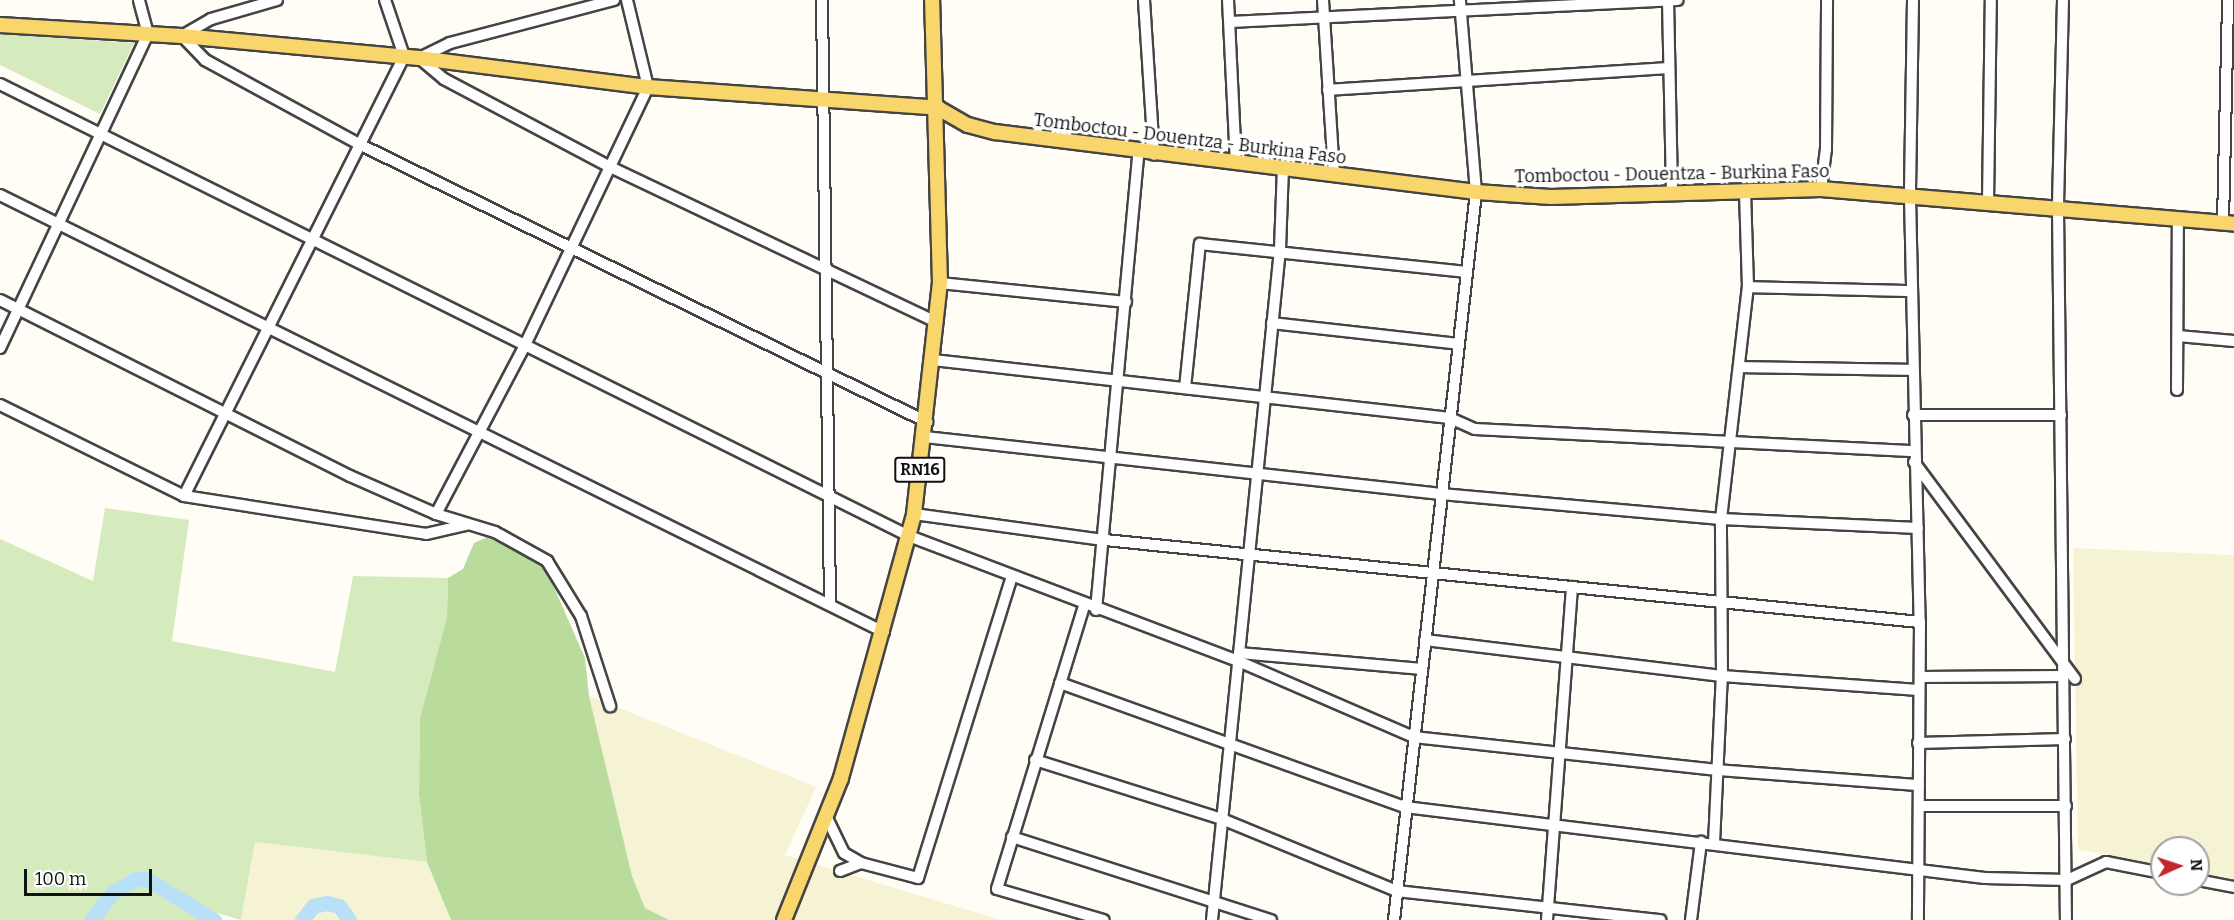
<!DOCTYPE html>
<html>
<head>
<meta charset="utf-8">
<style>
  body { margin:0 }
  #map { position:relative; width:2234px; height:920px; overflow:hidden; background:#fffdf5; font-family:Bitter,serif }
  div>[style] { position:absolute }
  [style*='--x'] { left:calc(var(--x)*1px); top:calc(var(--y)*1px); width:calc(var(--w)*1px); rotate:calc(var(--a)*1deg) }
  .farmland>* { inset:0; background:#f6f3d4 }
  .green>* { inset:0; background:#d5ebbd }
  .forest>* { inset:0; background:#b9dc9c }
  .river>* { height:15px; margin:-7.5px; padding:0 7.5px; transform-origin:7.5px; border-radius:7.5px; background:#b9e0f7 }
  .roads { filter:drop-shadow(2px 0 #444) drop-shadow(-2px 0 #444) drop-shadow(0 2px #444) drop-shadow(0 -2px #444) }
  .minor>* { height:10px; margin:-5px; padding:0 5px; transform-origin:5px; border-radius:5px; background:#fff }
  .major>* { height:14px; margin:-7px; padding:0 7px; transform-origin:7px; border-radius:7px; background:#f9d66b }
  span { translate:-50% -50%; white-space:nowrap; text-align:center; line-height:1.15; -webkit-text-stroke:6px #fff; paint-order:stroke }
  .shield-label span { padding:2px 4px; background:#fff; border:2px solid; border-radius:4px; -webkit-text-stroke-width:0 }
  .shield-label { font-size:16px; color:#111; font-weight:700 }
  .street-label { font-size:18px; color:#111 }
  .north { position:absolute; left:2150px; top:836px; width:60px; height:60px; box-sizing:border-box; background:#fff; border:2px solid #a0a0a0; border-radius:50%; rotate:87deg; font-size:16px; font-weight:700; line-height:24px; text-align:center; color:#111 }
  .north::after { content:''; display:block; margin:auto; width:21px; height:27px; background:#c4262e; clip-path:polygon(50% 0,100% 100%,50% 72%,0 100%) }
  .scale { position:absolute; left:24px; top:869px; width:128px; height:27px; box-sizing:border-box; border:3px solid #111; border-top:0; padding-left:8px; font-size:18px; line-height:21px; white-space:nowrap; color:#111; -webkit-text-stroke:4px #fff; paint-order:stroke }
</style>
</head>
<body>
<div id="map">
  <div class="farmland">
    <i style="clip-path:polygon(2073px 548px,2234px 555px,2234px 879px,2198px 872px,2198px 848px,2162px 848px,2162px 865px,2078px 849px)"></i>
    <i style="clip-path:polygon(589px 696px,816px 787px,785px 855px,1001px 920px,669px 920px,645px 908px,632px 876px)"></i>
    <i style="clip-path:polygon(255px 842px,427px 862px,451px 920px,241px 920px)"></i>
  </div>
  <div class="green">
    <i style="clip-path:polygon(0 34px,134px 43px,100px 114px,0 65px)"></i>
    <i style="clip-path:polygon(105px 508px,189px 520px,172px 641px,335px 672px,353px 576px,448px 578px,447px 617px,420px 718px,419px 795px,427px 862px,255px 842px,241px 920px,207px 910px,202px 920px,0 920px,0 539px,93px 581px)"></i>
  </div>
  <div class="forest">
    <i style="clip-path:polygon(492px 535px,545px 567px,585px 658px,589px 696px,632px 876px,645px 908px,669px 920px,451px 920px,427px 862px,419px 795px,420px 718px,447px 617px,448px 578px,463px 569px,474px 543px)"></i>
  </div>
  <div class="river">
    <i style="--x:91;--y:920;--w:36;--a:-52"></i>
    <i style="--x:113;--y:892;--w:26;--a:-29"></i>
    <i style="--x:136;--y:879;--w:11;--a:0"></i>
    <i style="--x:147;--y:879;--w:79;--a:31.5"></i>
    <i style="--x:302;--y:920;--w:18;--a:-52"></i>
    <i style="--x:313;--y:906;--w:14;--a:-12"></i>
    <i style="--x:327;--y:903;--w:12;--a:14"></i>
    <i style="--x:339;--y:906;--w:17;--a:54"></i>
  </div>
  <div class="roads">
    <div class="minor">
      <i style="--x:277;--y:0;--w:69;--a:163.9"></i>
      <i style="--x:211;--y:19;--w:34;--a:150"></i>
      <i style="--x:182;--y:36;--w:33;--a:46"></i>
      <i style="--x:205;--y:60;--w:173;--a:28.6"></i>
      <i style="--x:357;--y:143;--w:635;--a:26.08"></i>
      <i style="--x:614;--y:0;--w:170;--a:165.3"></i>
      <i style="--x:450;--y:43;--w:34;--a:154"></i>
      <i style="--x:419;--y:58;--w:33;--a:40"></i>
      <i style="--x:444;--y:79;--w:188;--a:27.9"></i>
      <i style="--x:610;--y:167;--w:362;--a:25.4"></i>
      <i style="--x:822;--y:0;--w:605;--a:89.24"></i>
      <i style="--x:1144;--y:0;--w:155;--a:86.3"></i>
      <i style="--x:1228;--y:0;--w:164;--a:87.2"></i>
      <i style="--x:1323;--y:0;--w:175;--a:86.4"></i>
      <i style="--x:1668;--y:0;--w:194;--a:88.8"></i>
      <i style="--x:1913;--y:0;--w:197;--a:90.9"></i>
      <i style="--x:1910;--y:197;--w:425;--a:88.7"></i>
      <i style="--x:1920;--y:622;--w:298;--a:90.4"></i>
      <i style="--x:2063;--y:0;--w:209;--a:91.4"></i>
      <i style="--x:2058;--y:209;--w:711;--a:89.36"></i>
      <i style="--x:1230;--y:22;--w:448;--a:-2.8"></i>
      <i style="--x:0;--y:84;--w:1015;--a:26.44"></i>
      <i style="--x:909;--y:536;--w:352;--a:20.8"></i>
      <i style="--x:1238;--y:661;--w:192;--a:23.4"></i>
      <i style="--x:1414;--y:737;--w:305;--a:6.2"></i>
      <i style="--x:1717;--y:770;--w:202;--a:4.3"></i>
      <i style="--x:1328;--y:90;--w:340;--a:-3.7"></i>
      <i style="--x:1821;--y:189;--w:39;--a:-83"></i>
      <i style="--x:1826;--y:150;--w:150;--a:-89.6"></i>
      <i style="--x:0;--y:195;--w:986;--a:26.31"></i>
      <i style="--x:1988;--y:203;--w:203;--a:-89.2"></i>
      <i style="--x:2223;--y:223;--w:223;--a:-88.7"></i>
      <i style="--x:940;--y:283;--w:187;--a:5.8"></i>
      <i style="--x:1748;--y:287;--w:164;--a:1.4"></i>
      <i style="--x:0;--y:300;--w:392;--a:26.7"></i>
      <i style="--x:350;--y:476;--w:94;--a:23.8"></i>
      <i style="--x:436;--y:514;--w:62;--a:17"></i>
      <i style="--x:495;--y:532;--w:60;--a:29.1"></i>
      <i style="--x:547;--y:561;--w:65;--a:58.3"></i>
      <i style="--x:581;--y:616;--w:95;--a:72.1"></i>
      <i style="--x:1272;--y:323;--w:187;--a:6.4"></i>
      <i style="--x:2178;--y:336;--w:56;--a:5.1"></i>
      <i style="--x:0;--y:348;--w:347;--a:-64.8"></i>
      <i style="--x:148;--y:34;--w:35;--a:-105"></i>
      <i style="--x:933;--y:360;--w:520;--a:6.4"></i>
      <i style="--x:1450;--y:418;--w:27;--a:24"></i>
      <i style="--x:1475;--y:429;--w:440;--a:2.9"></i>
      <i style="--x:1741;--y:367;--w:172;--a:1"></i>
      <i style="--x:1185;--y:388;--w:145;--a:-84.1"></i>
      <i style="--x:1200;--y:244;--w:268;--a:6"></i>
      <i style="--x:2177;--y:390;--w:171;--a:-89.7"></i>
      <i style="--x:0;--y:405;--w:205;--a:26.3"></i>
      <i style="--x:184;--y:496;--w:492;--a:-63.4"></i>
      <i style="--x:404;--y:56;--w:59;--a:-108.7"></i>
      <i style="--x:1913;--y:415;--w:148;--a:0"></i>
      <i style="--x:925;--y:437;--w:519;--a:6.3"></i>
      <i style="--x:1441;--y:494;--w:281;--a:5.1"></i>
      <i style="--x:1721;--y:519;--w:197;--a:2.6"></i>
      <i style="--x:1914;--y:462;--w:270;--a:53.4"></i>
      <i style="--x:184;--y:496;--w:245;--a:8.9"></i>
      <i style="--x:426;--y:534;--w:41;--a:-12.7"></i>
      <i style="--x:436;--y:514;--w:189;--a:-62.2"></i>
      <i style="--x:524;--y:347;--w:288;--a:-64.5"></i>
      <i style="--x:648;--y:87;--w:89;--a:-103.6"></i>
      <i style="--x:914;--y:514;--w:193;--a:7.8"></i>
      <i style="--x:1105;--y:540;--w:819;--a:5.75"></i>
      <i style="--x:1084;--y:606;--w:296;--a:107.1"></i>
      <i style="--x:997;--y:889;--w:111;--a:16.2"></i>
      <i style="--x:1096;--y:610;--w:459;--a:-84.7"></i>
      <i style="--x:1425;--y:640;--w:299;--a:6.9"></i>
      <i style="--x:1722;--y:676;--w:197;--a:4.1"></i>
      <i style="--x:1239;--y:653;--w:184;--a:5"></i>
      <i style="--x:1920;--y:677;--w:144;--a:-0.4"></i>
      <i style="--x:1060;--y:683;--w:367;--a:19.8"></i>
      <i style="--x:1405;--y:807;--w:584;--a:6.98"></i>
      <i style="--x:1985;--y:878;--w:82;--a:1.4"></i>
      <i style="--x:2067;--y:880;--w:43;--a:-24.8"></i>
      <i style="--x:2106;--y:862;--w:57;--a:11.1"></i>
      <i style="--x:1918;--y:743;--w:147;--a:-1.6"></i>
      <i style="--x:1035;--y:760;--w:196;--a:17.5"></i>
      <i style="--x:1222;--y:819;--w:189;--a:22.4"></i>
      <i style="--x:1397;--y:891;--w:265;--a:6.3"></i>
      <i style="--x:1919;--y:806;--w:147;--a:0"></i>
      <i style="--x:826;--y:816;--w:41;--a:64.1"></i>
      <i style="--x:844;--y:853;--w:20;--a:30"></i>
      <i style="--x:861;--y:863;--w:59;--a:14.7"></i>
      <i style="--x:918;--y:878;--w:315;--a:-72.7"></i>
      <i style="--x:1012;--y:837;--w:272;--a:17.8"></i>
      <i style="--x:1714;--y:843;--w:167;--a:-87.3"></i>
      <i style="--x:1722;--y:676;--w:157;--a:-90.4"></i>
      <i style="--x:1721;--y:519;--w:234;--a:-83.4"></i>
      <i style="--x:1748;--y:287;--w:97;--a:-91.8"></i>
      <i style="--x:840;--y:871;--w:22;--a:-21"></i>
      <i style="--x:2198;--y:880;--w:37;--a:11"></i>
      <i style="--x:1212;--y:920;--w:674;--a:-84.21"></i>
      <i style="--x:1280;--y:249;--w:80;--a:-87.9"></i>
      <i style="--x:1394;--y:920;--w:733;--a:-83.57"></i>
      <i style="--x:1476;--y:192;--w:193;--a:-94.8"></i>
      <i style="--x:1547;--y:920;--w:334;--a:-85.7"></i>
      <i style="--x:1691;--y:920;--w:79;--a:-82.7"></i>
    </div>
    <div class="major">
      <i style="--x:0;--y:25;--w:182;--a:3.5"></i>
      <i style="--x:182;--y:36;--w:238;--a:5.3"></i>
      <i style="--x:419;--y:58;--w:231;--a:7.2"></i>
      <i style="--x:648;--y:87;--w:291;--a:4.1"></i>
      <i style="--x:938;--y:108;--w:34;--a:30"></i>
      <i style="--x:968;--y:125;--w:28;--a:15"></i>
      <i style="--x:995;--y:132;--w:485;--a:7.1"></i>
      <i style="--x:1476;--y:192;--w:75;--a:3.8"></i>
      <i style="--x:1551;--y:197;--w:270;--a:-1.7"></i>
      <i style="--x:1821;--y:189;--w:414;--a:4.8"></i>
      <i style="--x:784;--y:920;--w:153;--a:-68.1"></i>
      <i style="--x:841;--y:778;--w:274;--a:-74.5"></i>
      <i style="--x:914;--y:514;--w:232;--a:-83.6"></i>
      <i style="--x:940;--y:283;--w:283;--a:-91.6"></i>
    </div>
  </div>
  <div class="shield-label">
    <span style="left:920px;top:470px">RN16</span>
  </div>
  <div class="street-label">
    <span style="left:1190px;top:139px;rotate:7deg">Tomboctou - Douentza - Burkina Faso</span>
    <span style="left:1672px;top:174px;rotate:-1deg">Tomboctou - Douentza - Burkina Faso</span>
  </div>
  <div class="north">N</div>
  <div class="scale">100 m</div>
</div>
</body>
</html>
